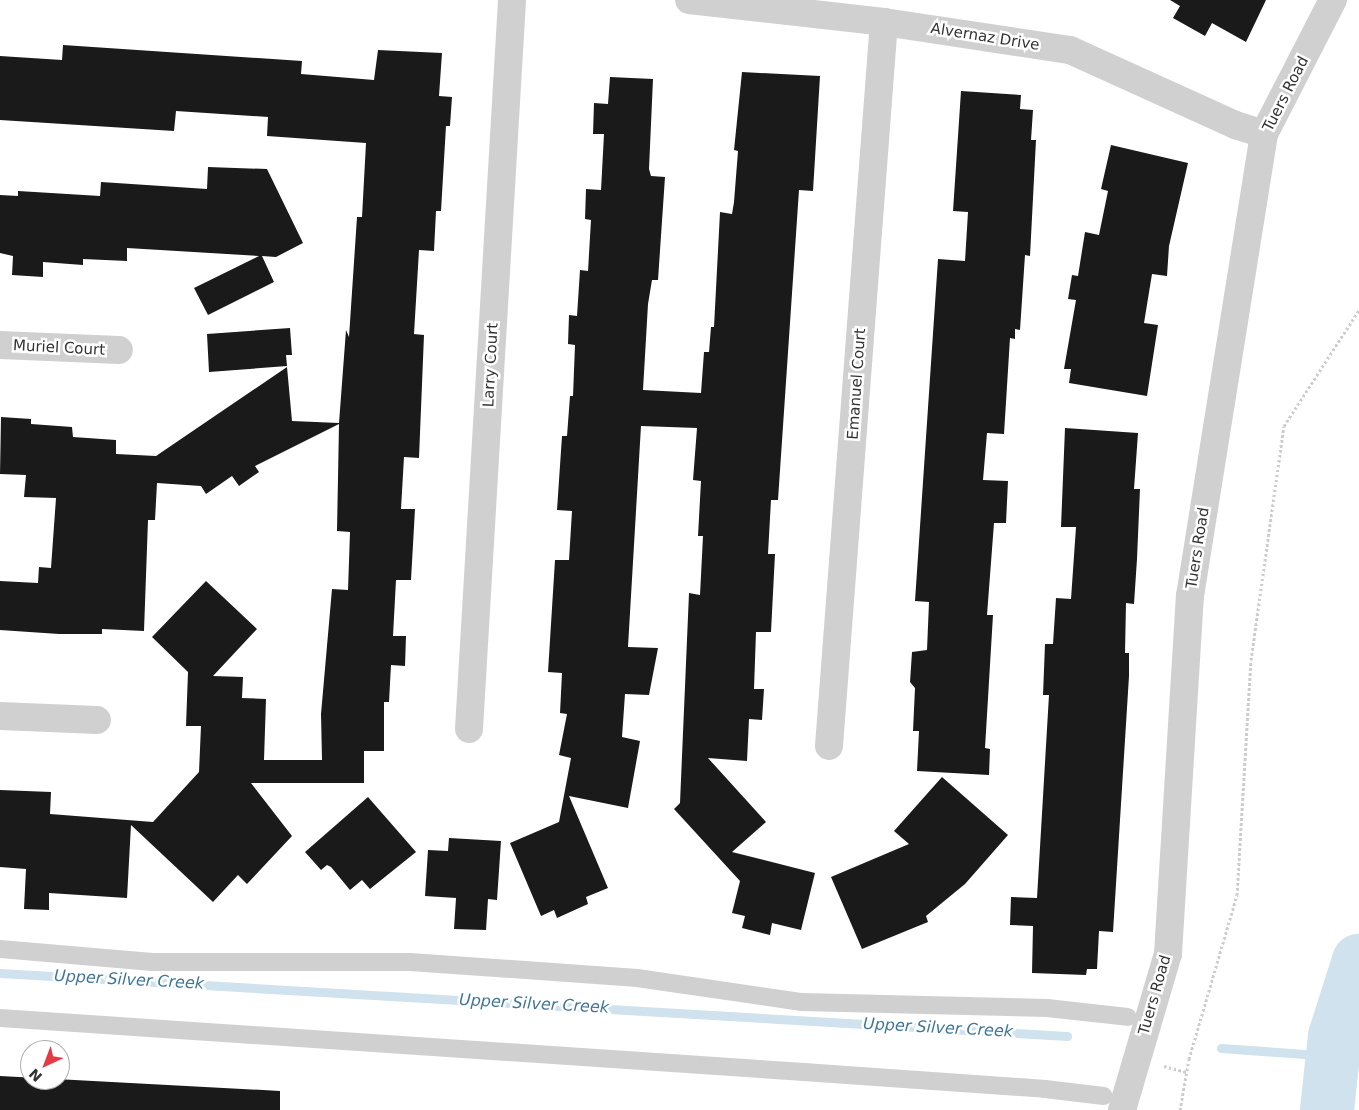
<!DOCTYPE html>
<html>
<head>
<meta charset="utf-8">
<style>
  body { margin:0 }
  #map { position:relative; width:1359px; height:1110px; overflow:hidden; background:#fff; font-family:"DejaVu Sans",sans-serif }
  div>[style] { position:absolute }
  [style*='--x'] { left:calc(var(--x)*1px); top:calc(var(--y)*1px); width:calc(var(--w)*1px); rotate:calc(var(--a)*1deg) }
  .stream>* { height:9px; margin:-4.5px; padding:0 4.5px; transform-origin:4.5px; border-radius:4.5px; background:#cfe2ee }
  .river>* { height:54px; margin:-27px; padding:0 27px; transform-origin:27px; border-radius:27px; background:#cfe2ee }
  .building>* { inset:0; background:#1a1a1a }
  .path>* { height:3px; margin-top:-1.5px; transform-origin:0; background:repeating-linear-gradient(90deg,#cdcdcd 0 2.5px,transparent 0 5px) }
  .service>* { height:18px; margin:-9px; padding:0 9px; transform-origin:9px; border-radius:9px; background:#d0d0d0 }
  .minor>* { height:28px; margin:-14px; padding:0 14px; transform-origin:14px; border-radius:14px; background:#d0d0d0 }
  .tertiary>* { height:28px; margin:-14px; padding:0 14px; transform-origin:14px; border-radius:14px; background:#d0d0d0 }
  span { translate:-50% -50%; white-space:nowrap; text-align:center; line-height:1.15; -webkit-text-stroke:5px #fff; paint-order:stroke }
  .street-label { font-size:15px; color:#333 }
  .water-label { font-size:16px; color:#3f7597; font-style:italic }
  .north { position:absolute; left:20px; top:1040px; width:50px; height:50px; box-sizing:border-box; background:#fff; border:1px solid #adadad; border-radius:50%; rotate:223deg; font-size:14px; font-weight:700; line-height:20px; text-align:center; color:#333 }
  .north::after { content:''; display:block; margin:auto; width:18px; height:22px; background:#e63946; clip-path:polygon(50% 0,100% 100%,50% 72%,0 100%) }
</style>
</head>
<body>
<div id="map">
  <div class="stream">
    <i style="--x:0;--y:973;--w:1069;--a:3.38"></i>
    <i style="--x:1221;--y:1048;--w:112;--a:4.1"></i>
  </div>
  <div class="river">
    <i style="--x:1327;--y:1110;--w:74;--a:-83.8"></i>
    <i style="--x:1335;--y:1036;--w:79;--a:-72.3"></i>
  </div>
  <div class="building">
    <i style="clip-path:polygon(1170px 0,1266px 0,1246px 42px,1212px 23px,1205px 36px,1173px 18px,1180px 6px)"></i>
    <i style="clip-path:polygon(63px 45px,302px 61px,301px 74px,374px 80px,378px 50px,442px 53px,439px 96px,452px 97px,450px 126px,446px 126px,441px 211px,436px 211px,434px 251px,419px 250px,414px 334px,424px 335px,419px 458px,404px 457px,401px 509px,415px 509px,411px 580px,396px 580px,393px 636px,406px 636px,405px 666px,391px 665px,389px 702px,384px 702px,384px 751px,364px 751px,364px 783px,251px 783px,292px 836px,247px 884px,238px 875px,213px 902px,131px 825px,127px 898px,49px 893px,49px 910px,24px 909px,26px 869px,0 867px,0 790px,51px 792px,50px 814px,153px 822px,199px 772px,201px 726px,186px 726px,188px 672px,152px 637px,206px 581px,257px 629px,213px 676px,243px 677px,242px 698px,266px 699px,264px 760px,322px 760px,321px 714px,332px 589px,348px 590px,350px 532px,337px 531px,339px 424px,255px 466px,259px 472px,239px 486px,232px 476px,206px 494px,201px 486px,157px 483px,155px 520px,148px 520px,144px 631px,102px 629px,102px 634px,59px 634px,0 630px,0 581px,38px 583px,39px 567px,51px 568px,56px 498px,24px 497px,26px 475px,0 474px,1px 417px,31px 419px,31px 424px,72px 427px,73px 437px,116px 440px,116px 454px,156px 456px,287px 367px,292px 421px,339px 423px,346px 330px,349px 337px,357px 217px,362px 217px,366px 143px,267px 136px,268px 117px,176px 111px,174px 131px,0 120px,0 56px,62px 60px)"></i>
    <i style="clip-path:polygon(742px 72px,820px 76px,813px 191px,799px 190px,778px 500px,771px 500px,768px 554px,775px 554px,771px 632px,756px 632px,754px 689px,764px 689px,762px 720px,749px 719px,747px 761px,708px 758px,766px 822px,732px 852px,815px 873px,801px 930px,772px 923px,770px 935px,742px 928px,745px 916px,732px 913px,740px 881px,674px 809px,680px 803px,689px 593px,700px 595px,703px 536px,698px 536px,701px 481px,693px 480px,697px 428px,641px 426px,628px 647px,658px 648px,649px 695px,625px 694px,622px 737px,640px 741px,628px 808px,569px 796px,608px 888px,586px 897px,588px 904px,557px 918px,554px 910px,541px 916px,510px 843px,559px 822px,571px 758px,559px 755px,567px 714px,560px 713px,562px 673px,548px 672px,555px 560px,569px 560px,572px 511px,557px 510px,562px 436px,567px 436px,570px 396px,573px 396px,575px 345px,568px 344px,569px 315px,577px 316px,580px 270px,588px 271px,591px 220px,585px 219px,586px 189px,601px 190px,604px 134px,593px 134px,594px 103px,608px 104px,610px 77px,653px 79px,649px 169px,651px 176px,665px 177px,658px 280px,652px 280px,648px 304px,643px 390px,701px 393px,704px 352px,709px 352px,711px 327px,714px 327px,720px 212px,732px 214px,734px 202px,738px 151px,734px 150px)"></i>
    <i style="clip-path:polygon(961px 91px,1021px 95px,1020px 109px,1033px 110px,1031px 140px,1036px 140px,1030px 256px,1025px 255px,1020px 330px,1015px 329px,1015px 339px,1010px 338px,1004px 434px,987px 433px,983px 480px,1008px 481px,1006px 523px,994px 523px,987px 615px,993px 615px,985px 748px,990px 749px,989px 775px,917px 771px,919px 731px,913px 731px,915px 688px,910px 682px,912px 652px,927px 650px,929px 602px,915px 601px,938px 259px,965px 261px,968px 212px,953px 211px)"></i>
    <i style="clip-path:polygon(1111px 145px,1188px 163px,1169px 246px,1167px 276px,1152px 274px,1144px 323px,1158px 325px,1147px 396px,1069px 383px,1071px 369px,1064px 369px,1076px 300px,1068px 299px,1072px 275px,1078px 276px,1085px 232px,1099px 235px,1108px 191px,1101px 189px)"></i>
    <i style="clip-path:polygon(208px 167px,267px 169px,303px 243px,276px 257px,262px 256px,274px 282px,208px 315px,194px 288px,259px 256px,127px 248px,127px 261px,83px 259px,83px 265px,43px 262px,43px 277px,12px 275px,13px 256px,0 253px,0 195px,18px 196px,18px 191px,100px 196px,101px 182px,207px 189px)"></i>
    <i style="clip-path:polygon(290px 328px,292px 355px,286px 355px,287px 366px,209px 372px,207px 334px)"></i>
    <i style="clip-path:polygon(1065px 428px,1138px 433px,1134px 489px,1140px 489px,1137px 559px,1134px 604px,1126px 603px,1125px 653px,1129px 653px,1129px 676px,1113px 932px,1099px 931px,1097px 969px,1087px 969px,1086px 975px,1032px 973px,1033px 926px,1010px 925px,1011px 897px,1037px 898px,1049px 695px,1043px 695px,1045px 644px,1053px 644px,1056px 598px,1071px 599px,1076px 527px,1061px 527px)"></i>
    <i style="clip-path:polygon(942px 777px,1008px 835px,965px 884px,926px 916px,928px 922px,862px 949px,831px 877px,909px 844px,894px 831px)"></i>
    <i style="clip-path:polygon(368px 797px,416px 852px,370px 889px,362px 880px,350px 890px,331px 867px,327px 865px,321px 870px,305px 852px)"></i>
    <i style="clip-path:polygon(449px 838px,501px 841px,497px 900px,488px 899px,486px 930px,454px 929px,456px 898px,425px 896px,428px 850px,448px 851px)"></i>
    <i style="clip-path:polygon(0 1076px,280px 1091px,280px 1110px,0 1110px)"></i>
  </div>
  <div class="path">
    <i style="--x:1164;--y:1066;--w:23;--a:15"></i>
    <i style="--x:1180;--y:1110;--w:52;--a:-80"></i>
    <i style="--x:1189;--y:1059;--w:171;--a:-73.7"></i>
    <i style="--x:1237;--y:895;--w:235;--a:-86.6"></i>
    <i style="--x:1251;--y:660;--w:236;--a:-82"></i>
    <i style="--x:1284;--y:426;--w:138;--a:-57.1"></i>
  </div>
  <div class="service">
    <i style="--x:0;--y:949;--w:153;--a:4.9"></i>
    <i style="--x:152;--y:962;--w:258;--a:0"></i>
    <i style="--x:410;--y:962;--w:228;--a:4"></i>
    <i style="--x:637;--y:978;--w:167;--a:8.3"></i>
    <i style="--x:802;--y:1002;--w:245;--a:1.4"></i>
    <i style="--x:1047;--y:1008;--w:81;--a:6.3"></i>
    <i style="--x:0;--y:1018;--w:806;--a:3.84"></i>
    <i style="--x:804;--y:1072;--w:242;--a:4"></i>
    <i style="--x:1045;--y:1089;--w:59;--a:6.8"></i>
  </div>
  <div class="minor">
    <i style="--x:689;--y:0;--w:196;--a:6.4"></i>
    <i style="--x:884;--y:22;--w:188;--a:8.6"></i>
    <i style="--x:1070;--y:50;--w:181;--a:24.4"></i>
    <i style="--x:1235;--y:125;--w:30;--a:17"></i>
    <i style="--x:0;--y:345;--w:119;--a:2.4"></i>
    <i style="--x:0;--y:716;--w:97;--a:2.4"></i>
    <i style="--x:469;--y:729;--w:730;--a:-86.62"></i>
    <i style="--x:829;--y:746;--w:726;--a:-85.66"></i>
  </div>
  <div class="tertiary">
    <i style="--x:1122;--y:1110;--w:163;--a:-73.6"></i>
    <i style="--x:1168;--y:954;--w:359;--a:-86.5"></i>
    <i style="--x:1190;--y:596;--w:468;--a:-80.9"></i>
    <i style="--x:1264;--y:134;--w:151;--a:-62.8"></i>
  </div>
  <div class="street-label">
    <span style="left:985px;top:37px;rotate:9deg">Alvernaz Drive</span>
    <span style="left:1286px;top:94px;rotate:-63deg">Tuers Road</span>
    <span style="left:59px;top:348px;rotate:3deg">Muriel Court</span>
    <span style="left:491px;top:365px;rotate:-87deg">Larry Court</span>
    <span style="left:857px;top:384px;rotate:-86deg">Emanuel Court</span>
    <span style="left:1198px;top:548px;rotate:-81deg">Tuers Road</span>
    <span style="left:1155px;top:995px;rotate:-74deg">Tuers Road</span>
  </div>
  <div class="water-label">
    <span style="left:129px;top:980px;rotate:3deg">Upper Silver Creek</span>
    <span style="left:534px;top:1004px;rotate:3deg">Upper Silver Creek</span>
    <span style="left:938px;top:1028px;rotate:3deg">Upper Silver Creek</span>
  </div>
  <div class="north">N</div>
</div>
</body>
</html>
